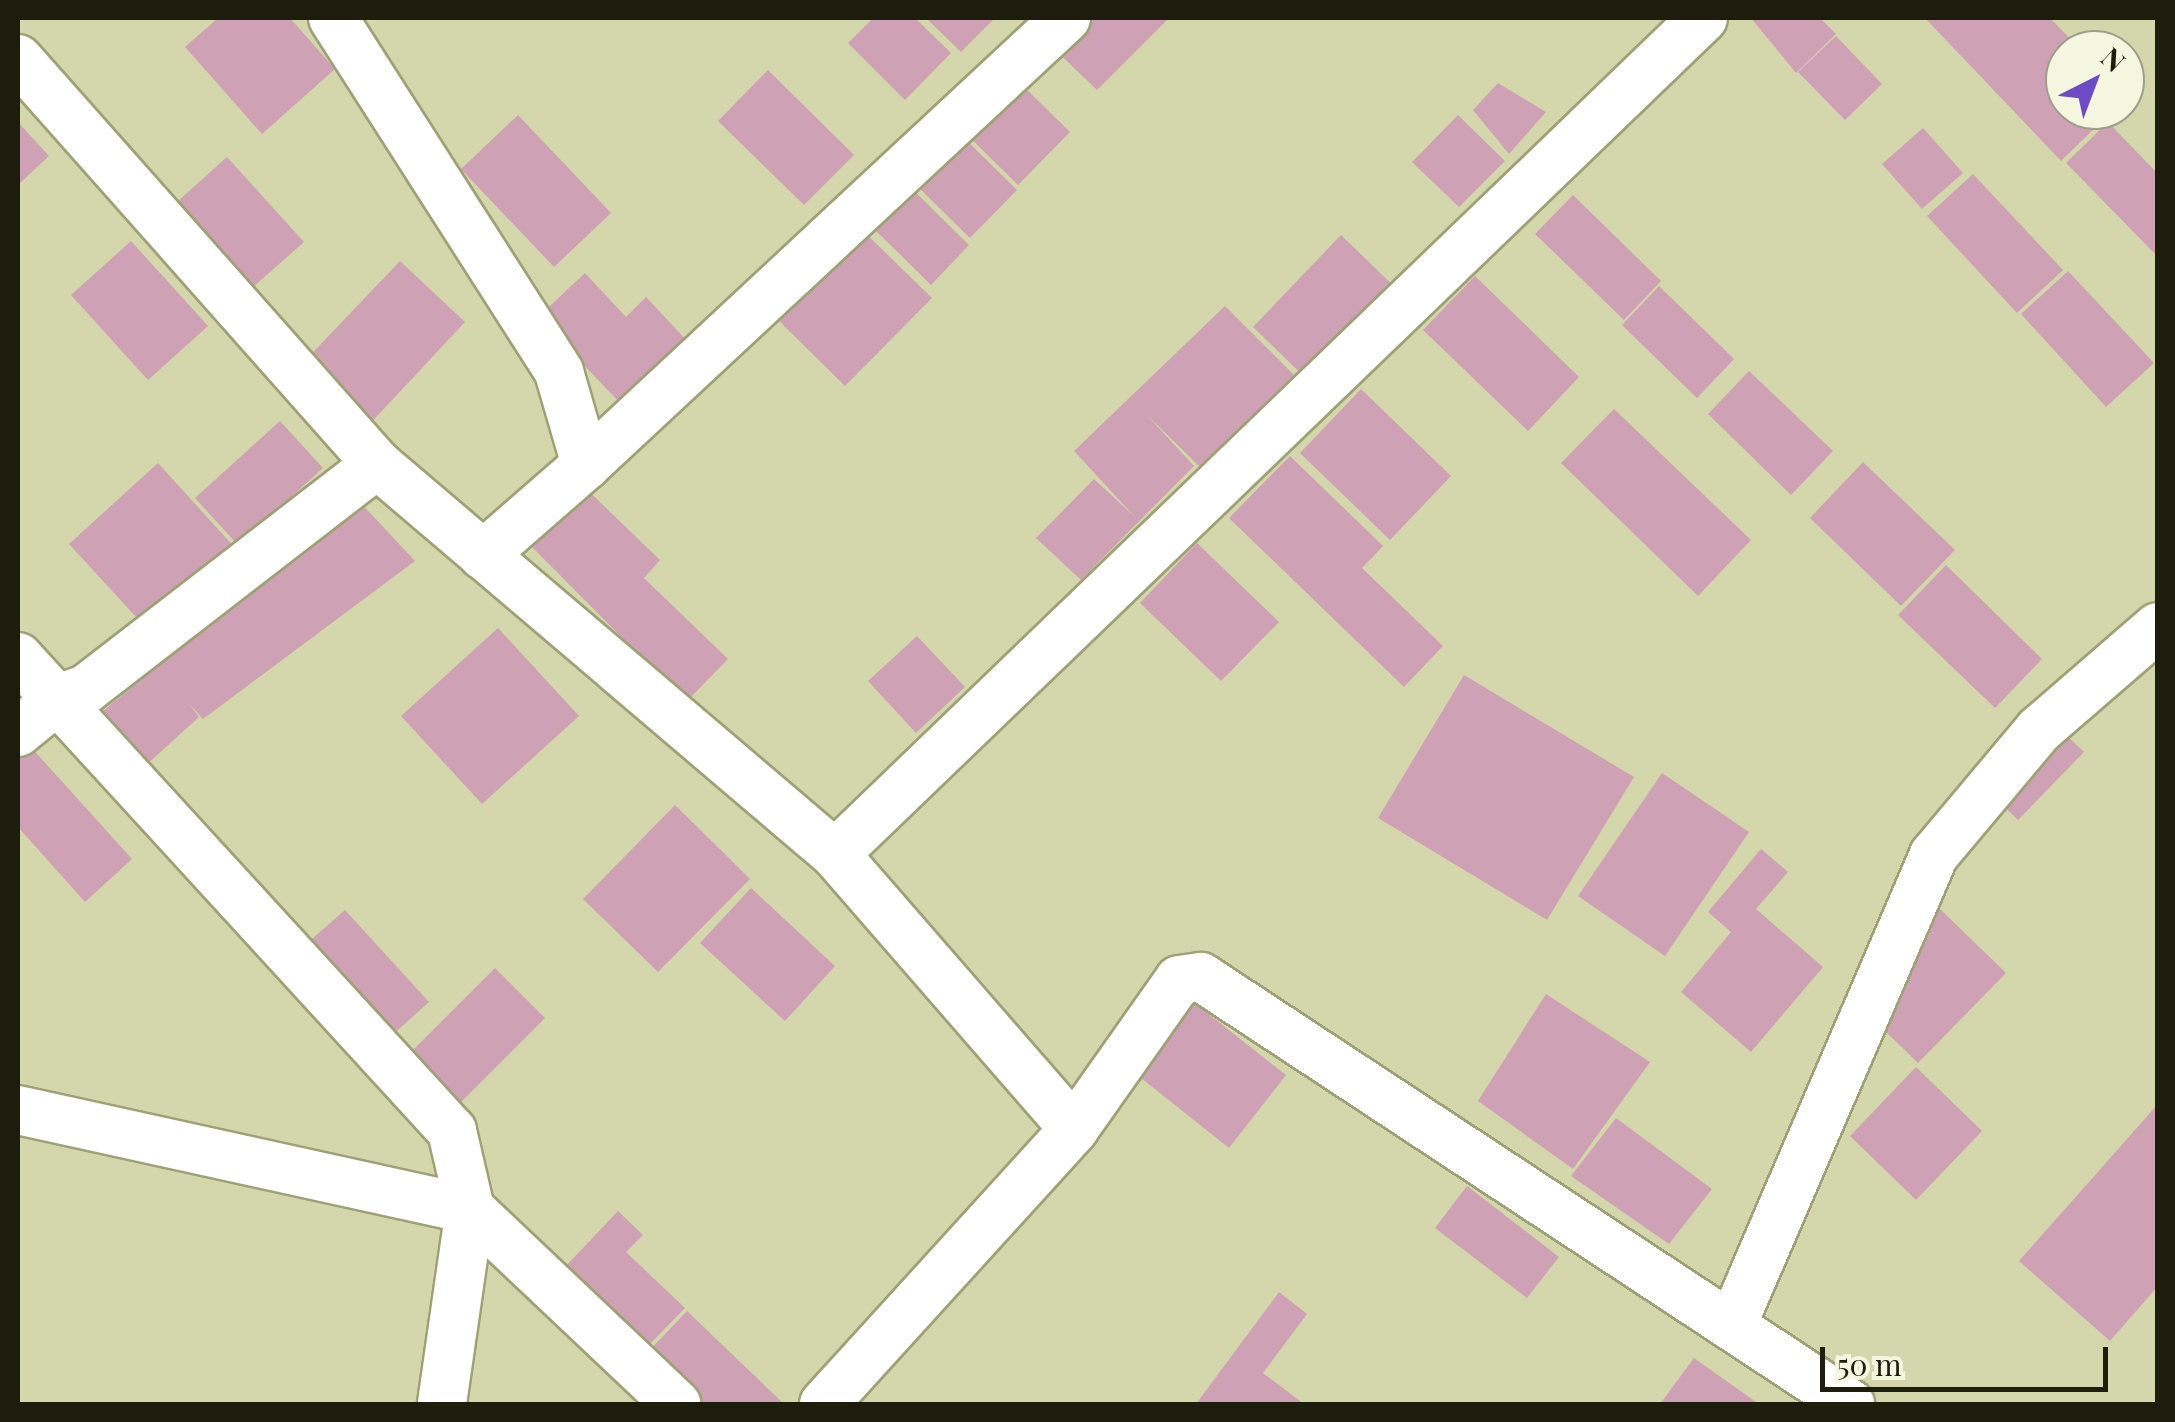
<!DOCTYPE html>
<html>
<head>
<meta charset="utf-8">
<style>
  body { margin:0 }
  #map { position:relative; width:2175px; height:1422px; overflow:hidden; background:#d4d7ab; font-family:"Playfair Display",serif }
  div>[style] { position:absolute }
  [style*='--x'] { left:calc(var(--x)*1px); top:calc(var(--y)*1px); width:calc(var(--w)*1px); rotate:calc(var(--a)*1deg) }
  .building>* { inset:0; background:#cfa1b5 }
  .roads { filter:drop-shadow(2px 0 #9ea176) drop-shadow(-2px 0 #9ea176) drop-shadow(0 2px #9ea176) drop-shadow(0 -2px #9ea176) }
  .minor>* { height:48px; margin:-24px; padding:0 24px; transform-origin:24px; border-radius:24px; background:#fff }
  span { translate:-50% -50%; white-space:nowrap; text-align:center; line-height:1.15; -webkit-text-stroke:9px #f4f6e0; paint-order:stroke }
  .frame { position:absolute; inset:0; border:20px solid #1c1d0c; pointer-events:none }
  .north { position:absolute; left:2045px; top:30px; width:100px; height:100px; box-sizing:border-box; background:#f4f6e0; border:2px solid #9e9f8b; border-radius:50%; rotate:42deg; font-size:28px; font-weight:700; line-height:40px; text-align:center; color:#1c1d0c }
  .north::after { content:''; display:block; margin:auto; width:35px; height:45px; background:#6c4bc4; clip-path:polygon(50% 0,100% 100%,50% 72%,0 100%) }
  .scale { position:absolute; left:1820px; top:1347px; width:288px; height:45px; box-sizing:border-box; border:5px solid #1c1d0c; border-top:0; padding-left:12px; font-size:30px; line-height:35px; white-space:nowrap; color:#1c1d0c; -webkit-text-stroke:8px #f4f6e0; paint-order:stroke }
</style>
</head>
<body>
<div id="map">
  <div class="building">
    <i style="clip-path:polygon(218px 18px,290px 18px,335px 69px,262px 134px,185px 47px)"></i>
    <i style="clip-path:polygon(873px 18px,915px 18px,951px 53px,905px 100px,848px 43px)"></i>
    <i style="clip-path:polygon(926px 18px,995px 18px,961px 52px)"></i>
    <i style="clip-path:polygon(1075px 18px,1169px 18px,1097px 90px,1049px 44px)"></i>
    <i style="clip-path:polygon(1751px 18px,1820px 18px,1836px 34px,1796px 73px)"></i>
    <i style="clip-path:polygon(1925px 18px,2050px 18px,2081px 50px,2065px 50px,2065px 73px,2049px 88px,2059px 81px,2065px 110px,2089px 110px,2101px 122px,2061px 161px)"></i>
    <i style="clip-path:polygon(1836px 36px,1882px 84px,1845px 120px,1798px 72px)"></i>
    <i style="clip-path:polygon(768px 70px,854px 155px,804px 205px,718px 121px)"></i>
    <i style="clip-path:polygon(1010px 73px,1070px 132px,1018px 185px,958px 126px)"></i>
    <i style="clip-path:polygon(1498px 83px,1546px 112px,1509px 154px,1473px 110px)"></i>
    <i style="clip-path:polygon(518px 115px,611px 213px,554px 267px,461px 169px)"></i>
    <i style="clip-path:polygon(1458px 115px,1505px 161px,1459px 207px,1412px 162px)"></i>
    <i style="clip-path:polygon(18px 122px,49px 156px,18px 185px)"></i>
    <i style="clip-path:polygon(2108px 122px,2158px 174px,2158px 257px,2066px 163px)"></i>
    <i style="clip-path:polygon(953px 127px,1017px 190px,970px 238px,906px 175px)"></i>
    <i style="clip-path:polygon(1923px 128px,1963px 173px,1922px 209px,1882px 164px)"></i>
    <i style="clip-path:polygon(227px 157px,304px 242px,244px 295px,168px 210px)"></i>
    <i style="clip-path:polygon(1973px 174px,2063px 270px,2017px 313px,1927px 216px)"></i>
    <i style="clip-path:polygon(899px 176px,969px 245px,931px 285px,861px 216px)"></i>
    <i style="clip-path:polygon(1573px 195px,1661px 281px,1624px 320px,1535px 234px)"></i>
    <i style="clip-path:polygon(855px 223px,932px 298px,845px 386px,769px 311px)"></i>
    <i style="clip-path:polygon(1341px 235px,1404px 296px,1316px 388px,1253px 327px)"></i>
    <i style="clip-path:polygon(131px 241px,208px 326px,148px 380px,71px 295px)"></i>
    <i style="clip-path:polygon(400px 261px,465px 322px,365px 429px,299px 367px)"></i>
    <i style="clip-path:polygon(2068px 271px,2154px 363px,2106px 407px,2021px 314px)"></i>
    <i style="clip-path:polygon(585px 273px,626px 317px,646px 297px,689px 343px,623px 406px,538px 317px)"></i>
    <i style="clip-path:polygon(1475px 276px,1579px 377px,1528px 431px,1423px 330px)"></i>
    <i style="clip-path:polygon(1659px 286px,1734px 359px,1697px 398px,1622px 325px)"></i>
    <i style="clip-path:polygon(1225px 306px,1294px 375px,1201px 468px,1146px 414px,1194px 466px,1081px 580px,1036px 538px,1094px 479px,1134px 516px,1074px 451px)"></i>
    <i style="clip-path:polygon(1749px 371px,1833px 451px,1791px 495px,1708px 414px)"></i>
    <i style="clip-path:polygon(1361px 389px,1451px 476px,1390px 540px,1300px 453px)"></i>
    <i style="clip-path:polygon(1614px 409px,1751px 540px,1698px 596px,1561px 463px)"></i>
    <i style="clip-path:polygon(280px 421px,323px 468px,238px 545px,195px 498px)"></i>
    <i style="clip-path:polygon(1290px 456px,1383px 546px,1362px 568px,1443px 646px,1404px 687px,1229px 518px)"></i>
    <i style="clip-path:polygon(1863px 462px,1955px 550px,1901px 606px,1810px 518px)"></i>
    <i style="clip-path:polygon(158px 463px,237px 550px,148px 630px,69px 544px)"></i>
    <i style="clip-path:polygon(575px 478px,660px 560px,644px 578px,728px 659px,686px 702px,520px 535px)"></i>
    <i style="clip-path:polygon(359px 501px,415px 561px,203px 719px,189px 704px,199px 717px,133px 777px,86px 725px)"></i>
    <i style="clip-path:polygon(1197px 543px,1279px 622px,1221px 681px,1140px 603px)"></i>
    <i style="clip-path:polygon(1946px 565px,2042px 659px,1995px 708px,1898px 615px)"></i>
    <i style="clip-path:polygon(498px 628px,579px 716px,482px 804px,401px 716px)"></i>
    <i style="clip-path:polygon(917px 636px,965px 687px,916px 733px,868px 681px)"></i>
    <i style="clip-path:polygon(1464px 675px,1634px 777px,1547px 920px,1378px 818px)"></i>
    <i style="clip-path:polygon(2044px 714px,2084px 752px,2018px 820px,1979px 782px)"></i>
    <i style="clip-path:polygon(29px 745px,132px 859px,85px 902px,18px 827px,18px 756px)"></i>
    <i style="clip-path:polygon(1662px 773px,1749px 832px,1665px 956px,1578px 896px)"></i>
    <i style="clip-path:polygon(675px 805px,750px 879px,658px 972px,583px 899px)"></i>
    <i style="clip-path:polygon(1761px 849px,1788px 872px,1756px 909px,1823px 967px,1751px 1052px,1681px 992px,1731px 932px,1708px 912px)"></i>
    <i style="clip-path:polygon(751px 888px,835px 966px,785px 1021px,700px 943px)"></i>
    <i style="clip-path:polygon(1939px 908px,2006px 973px,1918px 1063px,1852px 999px)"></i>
    <i style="clip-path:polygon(345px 910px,429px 1002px,380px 1046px,296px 953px)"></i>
    <i style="clip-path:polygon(495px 968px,545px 1018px,448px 1115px,398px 1065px)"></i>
    <i style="clip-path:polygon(1183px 994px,1286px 1075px,1229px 1148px,1126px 1066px)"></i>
    <i style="clip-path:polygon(1546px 994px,1650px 1062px,1573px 1169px,1478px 1101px)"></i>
    <i style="clip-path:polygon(1916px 1067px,1982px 1131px,1916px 1200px,1850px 1136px)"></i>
    <i style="clip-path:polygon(2158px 1104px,2158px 1286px,2110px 1341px,2019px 1261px)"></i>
    <i style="clip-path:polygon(1616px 1118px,1712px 1189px,1669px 1244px,1571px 1176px)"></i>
    <i style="clip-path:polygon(1467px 1186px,1559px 1257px,1527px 1298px,1435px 1228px)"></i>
    <i style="clip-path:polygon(618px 1211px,643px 1235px,626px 1252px,685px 1308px,646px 1348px,564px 1268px)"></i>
    <i style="clip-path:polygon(1279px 1292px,1307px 1314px,1263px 1373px,1304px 1404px,1196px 1404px)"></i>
    <i style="clip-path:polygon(687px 1311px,784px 1404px,703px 1404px,648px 1352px)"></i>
    <i style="clip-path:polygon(1694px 1358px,1759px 1404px,1660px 1404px)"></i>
  </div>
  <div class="roads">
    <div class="minor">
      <i style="--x:333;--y:18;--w:420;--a:57.4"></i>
      <i style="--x:559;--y:372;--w:97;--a:73.8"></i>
      <i style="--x:586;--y:465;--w:137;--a:138.9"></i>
      <i style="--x:18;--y:59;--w:541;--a:48.45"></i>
      <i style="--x:377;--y:464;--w:602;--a:40.42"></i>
      <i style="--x:835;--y:854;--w:364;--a:49"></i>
      <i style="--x:586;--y:465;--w:656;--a:-42.96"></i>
      <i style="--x:18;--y:657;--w:643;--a:47.52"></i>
      <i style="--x:452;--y:1131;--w:80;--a:77"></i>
      <i style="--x:470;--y:1209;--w:284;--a:43.4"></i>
      <i style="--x:18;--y:732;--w:52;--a:-39.5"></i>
      <i style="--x:58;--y:699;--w:30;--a:-20"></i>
      <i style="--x:86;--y:689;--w:368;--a:-37.7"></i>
      <i style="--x:835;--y:854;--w:1205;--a:-43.92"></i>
      <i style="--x:18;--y:1110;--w:463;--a:12.4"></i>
      <i style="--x:470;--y:1209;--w:197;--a:98.2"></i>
      <i style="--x:1733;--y:1323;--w:509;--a:-66.76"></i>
      <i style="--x:1934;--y:855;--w:163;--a:-50"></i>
      <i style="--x:2039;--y:730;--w:157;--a:-40.9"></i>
      <i style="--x:824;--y:1404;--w:372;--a:-47.7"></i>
      <i style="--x:1074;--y:1129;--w:182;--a:-54.8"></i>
      <i style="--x:1179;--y:980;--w:22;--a:-8"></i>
      <i style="--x:1201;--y:977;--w:777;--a:33.34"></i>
    </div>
  </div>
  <div class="frame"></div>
  <div class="north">N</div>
  <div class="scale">50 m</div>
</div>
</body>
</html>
